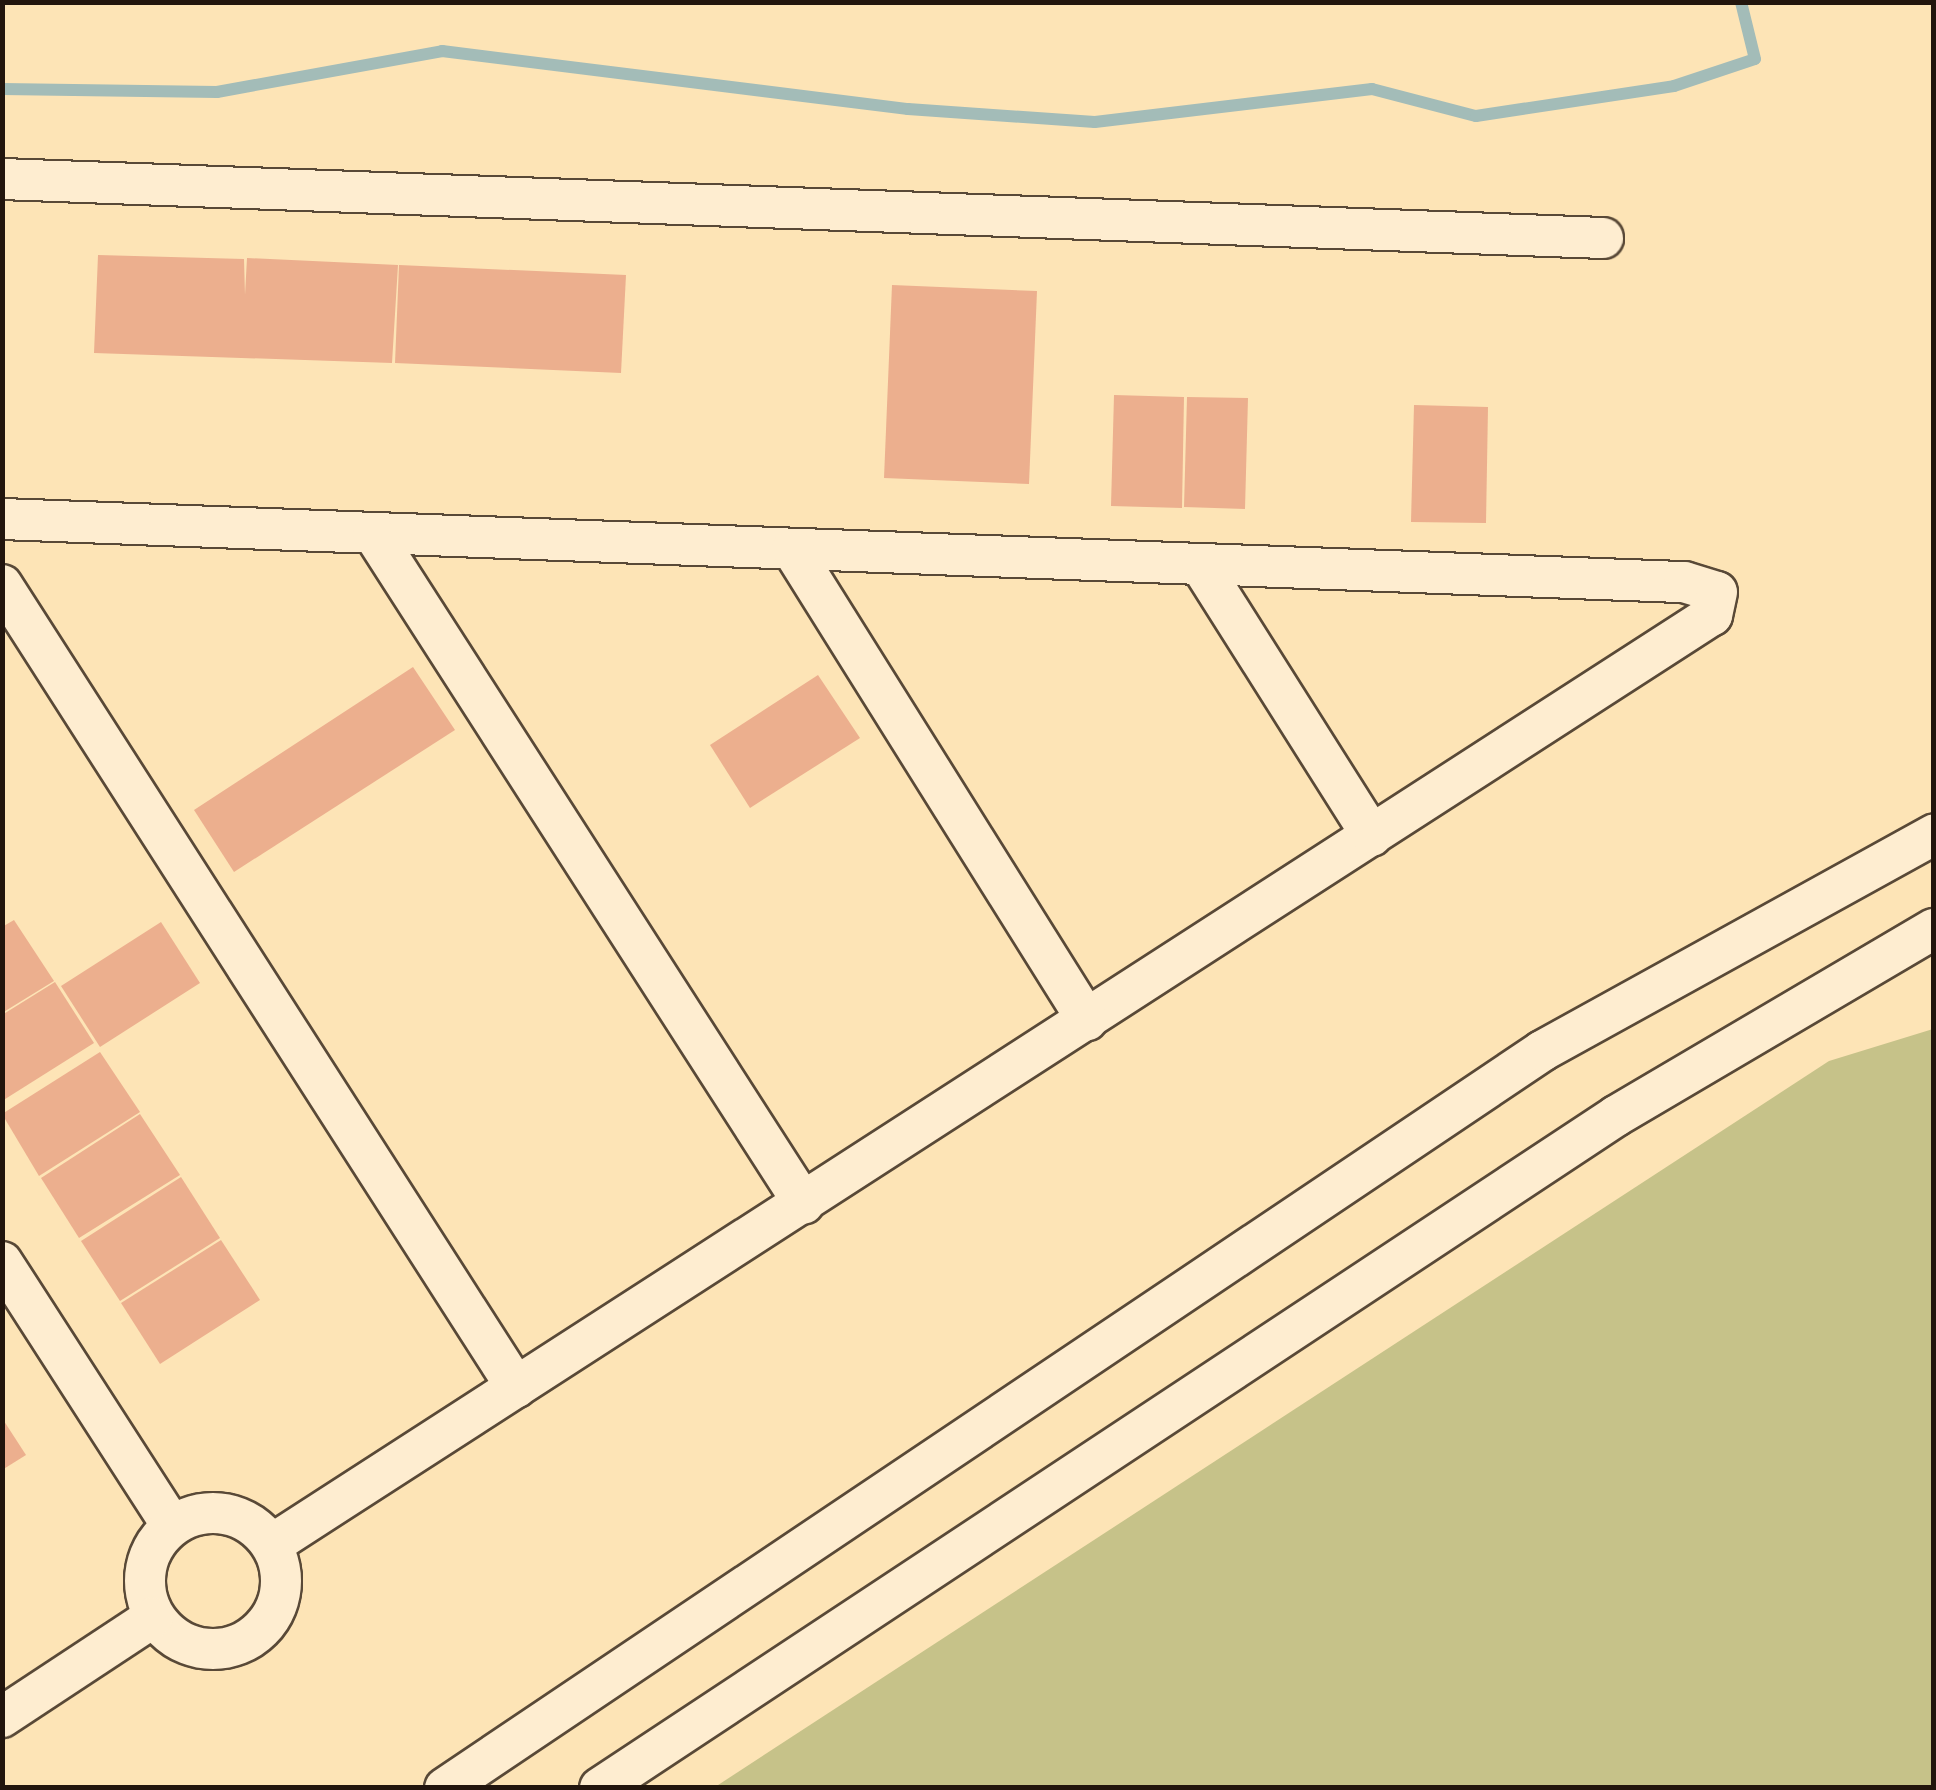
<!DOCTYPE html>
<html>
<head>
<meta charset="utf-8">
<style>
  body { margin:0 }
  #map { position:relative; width:1936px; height:1790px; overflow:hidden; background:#fde4b6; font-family:Alegreya,serif }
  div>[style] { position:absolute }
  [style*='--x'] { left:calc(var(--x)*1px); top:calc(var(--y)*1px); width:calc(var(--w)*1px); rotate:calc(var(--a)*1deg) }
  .green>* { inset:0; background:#c6c289 }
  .stream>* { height:12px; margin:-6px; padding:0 6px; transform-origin:6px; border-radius:6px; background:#a3bcb8 }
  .building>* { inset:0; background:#ecaf8e }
  .roads { filter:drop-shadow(2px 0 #594937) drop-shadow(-2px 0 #594937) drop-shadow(0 2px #594937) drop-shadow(0 -2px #594937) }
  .street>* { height:40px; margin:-20px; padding:0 20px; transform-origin:20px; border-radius:20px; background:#feedd0 }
  .street>.ring { margin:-20px; padding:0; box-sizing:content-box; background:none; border:40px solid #feedd0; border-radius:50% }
  span { translate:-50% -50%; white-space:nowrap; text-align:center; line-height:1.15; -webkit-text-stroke:9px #feedd0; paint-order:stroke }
  .frame { position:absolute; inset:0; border:5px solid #22150d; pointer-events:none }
</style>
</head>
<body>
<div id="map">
  <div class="green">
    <i style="clip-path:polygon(1933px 1029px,1933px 1787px,715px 1787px,1829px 1061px)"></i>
  </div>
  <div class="stream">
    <i style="--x:2;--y:89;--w:215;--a:0.8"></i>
    <i style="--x:217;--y:92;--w:229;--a:-10.3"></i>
    <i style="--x:442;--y:51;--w:470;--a:7.1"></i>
    <i style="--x:908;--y:109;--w:187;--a:4"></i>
    <i style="--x:1095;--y:122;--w:279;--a:-6.8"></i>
    <i style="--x:1372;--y:89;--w:107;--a:14.6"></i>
    <i style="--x:1476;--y:116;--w:200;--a:-8.6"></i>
    <i style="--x:1674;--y:86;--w:85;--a:-18.4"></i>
    <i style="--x:1755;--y:59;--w:59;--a:-103.8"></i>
  </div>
  <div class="building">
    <i style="clip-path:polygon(98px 255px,244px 259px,245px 295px,247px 258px,398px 265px,392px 363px,94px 353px)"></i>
    <i style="clip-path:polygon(399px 265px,626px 275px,621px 373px,395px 363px)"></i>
    <i style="clip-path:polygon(892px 285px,1037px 291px,1029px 484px,884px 478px)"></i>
    <i style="clip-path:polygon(1114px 395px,1184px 397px,1182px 508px,1111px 506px)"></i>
    <i style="clip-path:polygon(1187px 397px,1248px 398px,1245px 509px,1184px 507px)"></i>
    <i style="clip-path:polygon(1414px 405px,1488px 407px,1486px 523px,1411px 522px)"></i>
    <i style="clip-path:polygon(413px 667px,455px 730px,234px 872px,194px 810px)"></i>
    <i style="clip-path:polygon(818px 675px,860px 738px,750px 808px,710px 745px)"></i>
    <i style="clip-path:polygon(14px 920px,54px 981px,2px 1013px,2px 927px)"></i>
    <i style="clip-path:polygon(161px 922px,200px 983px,100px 1047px,61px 986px)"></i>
    <i style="clip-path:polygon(55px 982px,94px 1043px,2px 1101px,2px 1015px)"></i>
    <i style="clip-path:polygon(100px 1052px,140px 1112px,39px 1176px,2px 1114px)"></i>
    <i style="clip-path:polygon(140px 1114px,180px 1175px,79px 1238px,41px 1178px)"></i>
    <i style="clip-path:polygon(181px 1177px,220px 1238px,120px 1301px,81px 1241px)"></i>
    <i style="clip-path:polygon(221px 1240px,260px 1300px,160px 1364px,121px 1303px)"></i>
    <i style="clip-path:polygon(2px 1418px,26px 1455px,2px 1470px)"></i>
  </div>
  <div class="roads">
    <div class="street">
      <i style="--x:2;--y:179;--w:1602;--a:2.11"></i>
      <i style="--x:2;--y:519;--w:1683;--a:2.15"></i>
      <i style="--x:1684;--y:582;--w:34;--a:17"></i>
      <i style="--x:1717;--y:592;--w:24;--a:102"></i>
      <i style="--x:1712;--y:615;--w:1711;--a:147.16"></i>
      <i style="--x:373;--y:533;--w:797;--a:57.29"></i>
      <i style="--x:792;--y:549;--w:556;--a:57.94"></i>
      <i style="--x:1202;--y:567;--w:318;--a:57.7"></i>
      <i style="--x:2;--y:585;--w:953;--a:57.34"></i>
      <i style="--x:2;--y:1262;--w:310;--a:57.2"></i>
      <i class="ring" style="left:145px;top:1513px;width:96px;height:96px"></i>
      <i style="--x:2;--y:1717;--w:180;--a:-33.4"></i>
      <i style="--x:445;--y:1788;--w:1322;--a:-33.89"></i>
      <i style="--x:1542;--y:1051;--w:448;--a:-28.9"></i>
      <i style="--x:600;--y:1788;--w:1218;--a:-33.48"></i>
      <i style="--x:1616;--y:1116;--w:369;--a:-30.5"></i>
    </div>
  </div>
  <div class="frame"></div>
</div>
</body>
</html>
